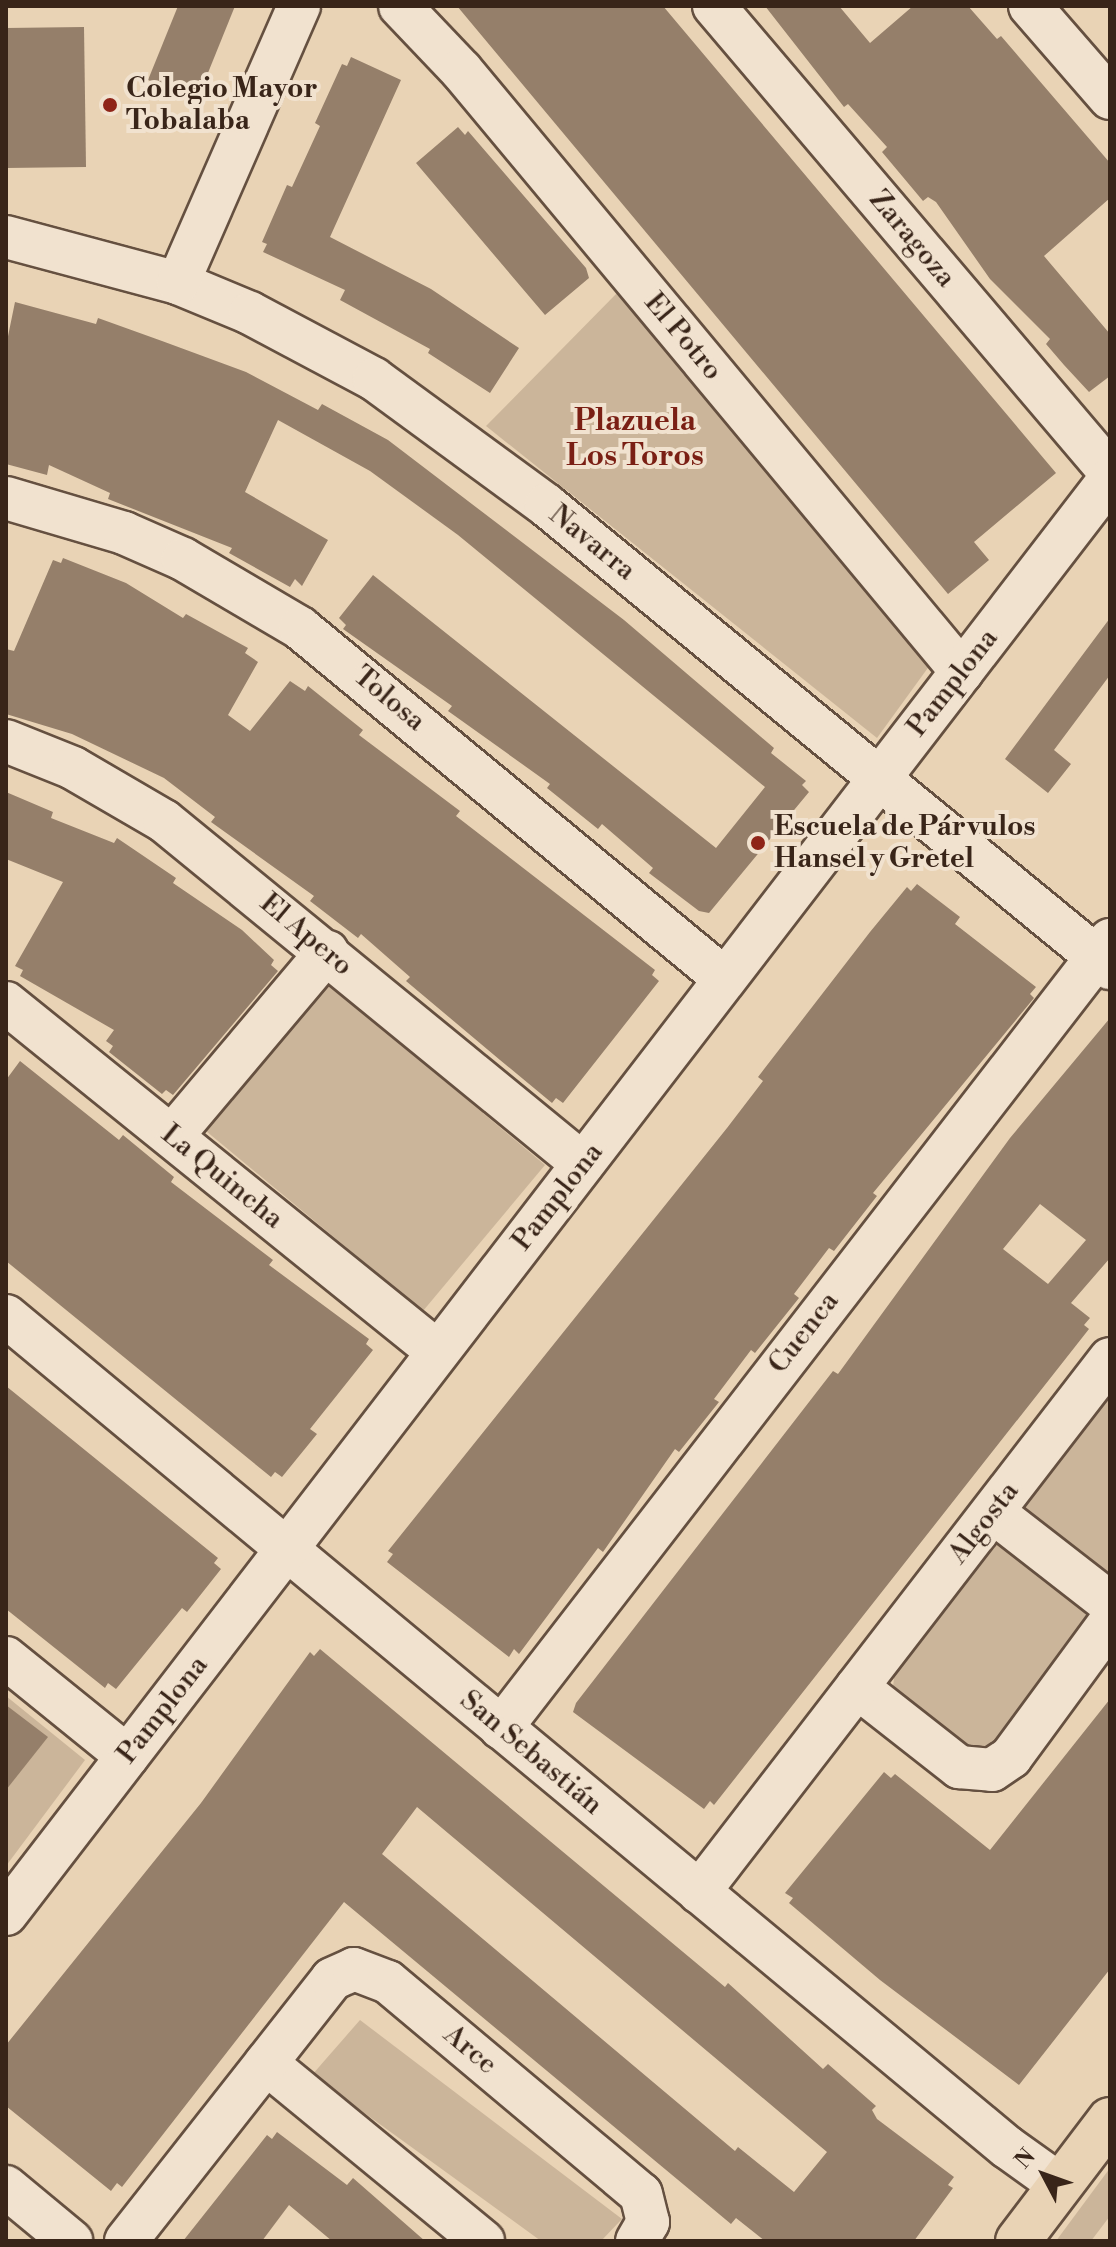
<!DOCTYPE html>
<html>
<head>
<meta charset="utf-8">
<style>
  body { margin:0 }
  #map { position:relative; width:1116px; height:2247px; overflow:hidden; background:#e9d3b5; font-family:"Libre Bodoni",serif }
  div>[style] { position:absolute }
  [style*='--x'] { left:calc(var(--x)*1px); top:calc(var(--y)*1px); width:calc(var(--w)*1px); rotate:calc(var(--a)*1deg) }
  .green>* { inset:0; background:#cbb59a }
  .building>* { inset:0; background:#957f6a }
  .roads { filter:drop-shadow(2px 0 #655040) drop-shadow(-2px 0 #655040) drop-shadow(0 2px #655040) drop-shadow(0 -2px #655040) }
  .minor>* { height:42px; margin:-21px; padding:0 21px; transform-origin:21px; border-radius:21px; background:#f1e2cf }
  .major>* { height:44px; margin:-22px; padding:0 22px; transform-origin:22px; border-radius:22px; background:#e9d3b5 }
  .dots>* { width:22px; height:22px; translate:-50% -50%; box-sizing:border-box; border:4px solid #f1e2cf; border-radius:50% }
  span { translate:-50% -50%; white-space:nowrap; text-align:center; line-height:1.15; -webkit-text-stroke:8px #f1e2cf; paint-order:stroke }
  .poi-label { font-size:28px; color:#392519; font-weight:700 }
  .left { translate:0 -50%; text-align:left }
  .street-label { font-size:28px; color:#392519 }
  .neighbourhood-label { font-size:30px; color:#7a1f14; font-weight:700 }
  .frame { position:absolute; inset:0; border:8px solid #392519; pointer-events:none }
  .north { position:absolute; left:1004px; top:2135px; width:80px; height:80px; -webkit-text-stroke:6px #f1e2cf; paint-order:stroke; rotate:311deg; font-size:22px; font-weight:700; line-height:32px; text-align:center; color:#392519 }
  .north::after { content:''; display:block; margin:auto; width:28px; height:36px; background:#392519; clip-path:polygon(50% 0,100% 100%,50% 72%,0 100%) }
</style>
</head>
<body>
<div id="map">
  <div class="green">
    <i style="clip-path:polygon(619px 291px,930px 665px,877px 738px,486px 426px)"></i>
    <i style="clip-path:polygon(329px 984px,545px 1165px,423px 1311px,206px 1131px)"></i>
    <i style="clip-path:polygon(1110px 1391px,1110px 1606px,1001px 1751px,971px 1758px,892px 1699px,894px 1677px)"></i>
    <i style="clip-path:polygon(6px 1696px,85px 1760px,6px 1866px)"></i>
    <i style="clip-path:polygon(360px 2020px,622px 2219px,601px 2241px,541px 2241px,312px 2075px)"></i>
    <i style="clip-path:polygon(1110px 2168px,1110px 2216px,1091px 2241px,1056px 2241px)"></i>
  </div>
  <div class="building">
    <i style="clip-path:polygon(178px 6px,235px 6px,197px 100px,148px 80px)"></i>
    <i style="clip-path:polygon(457px 6px,663px 6px,1056px 473px,974px 542px,989px 560px,948px 594px)"></i>
    <i style="clip-path:polygon(765px 6px,839px 6px,870px 43px,913px 6px,968px 6px,997px 39px,1001px 36px,1110px 163px,1110px 198px,1044px 256px,1110px 334px,1110px 376px,1089px 392px,1064px 365px,1046px 344px,1050px 339px,990px 279px,936px 202px,928px 197px,923px 201px,882px 152px,887px 147px,848px 104px,844px 107px)"></i>
    <i style="clip-path:polygon(84px 27px,86px 167px,6px 168px,6px 28px)"></i>
    <i style="clip-path:polygon(351px 57px,401px 80px,330px 237px,431px 289px,519px 348px,490px 393px,428px 353px,430px 349px,340px 300px,345px 290px,263px 252px,267px 244px,262px 242px,287px 185px,292px 187px,320px 126px,315px 123px,342px 64px,347px 66px)"></i>
    <i style="clip-path:polygon(458px 127px,465px 135px,468px 131px,586px 268px,589px 278px,545px 315px,416px 163px)"></i>
    <i style="clip-path:polygon(15px 302px,96px 324px,98px 318px,162px 341px,246px 372px,318px 410px,322px 404px,388px 440px,624px 620px,774px 748px,771px 753px,806px 781px,802px 785px,809px 792px,709px 913px,699px 911px,649px 873px,653px 868px,602px 824px,598px 829px,547px 788px,550px 784px,448px 711px,452px 706px,343px 629px,346px 625px,339px 618px,373px 575px,716px 848px,765px 787px,458px 535px,370px 471px,278px 420px,245px 492px,328px 540px,302px 586px,295px 579px,290px 587px,229px 553px,232px 548px,108px 499px,110px 493px,49px 465px,47px 475px,6px 464px,6px 346px)"></i>
    <i style="clip-path:polygon(63px 558px,126px 583px,183px 618px,186px 614px,248px 648px,245px 653px,258px 662px,228px 715px,250px 731px,290px 681px,305px 691px,308px 686px,363px 730px,359px 735px,460px 811px,456px 816px,655px 970px,652px 975px,659px 981px,563px 1103px,556px 1098px,552px 1103px,500px 1060px,406px 981px,410px 977px,361px 934px,358px 938px,310px 901px,314px 896px,211px 822px,215px 817px,164px 778px,72px 734px,6px 714px,6px 649px,14px 651px,53px 560px,61px 563px)"></i>
    <i style="clip-path:polygon(1110px 618px,1110px 675px,1054px 750px,1071px 764px,1048px 793px,1005px 759px)"></i>
    <i style="clip-path:polygon(6px 792px,53px 812px,51px 818px,114px 843px,117px 838px,176px 878px,173px 883px,242px 930px,274px 960px,271px 965px,278px 971px,173px 1095px,166px 1090px,162px 1094px,109px 1052px,113px 1046px,106px 1041px,114px 1030px,20px 976px,23px 970px,15px 966px,63px 882px,6px 859px)"></i>
    <i style="clip-path:polygon(917px 884px,960px 917px,955px 924px,1036px 987px,1030px 994px,1034px 998px,873px 1193px,877px 1196px,834px 1251px,829px 1248px,794px 1294px,799px 1298px,755px 1353px,751px 1350px,714px 1399px,719px 1402px,679px 1452px,675px 1449px,603px 1552px,598px 1548px,519px 1654px,514px 1649px,509px 1657px,387px 1562px,393px 1554px,388px 1551px,727px 1128px,763px 1081px,758px 1077px,870px 932px,907px 887px,911px 891px)"></i>
    <i style="clip-path:polygon(evenodd,1110px 1018px,1110px 1258px,1071px 1303px,1090px 1318px,1084px 1325px,1089px 1329px,714px 1805px,710px 1801px,704px 1809px,573px 1712px,576px 1703px,833px 1371px,838px 1374px,1010px 1138px,1110px 1018px,1040px 1204px,1086px 1240px,1048px 1284px,1003px 1249px,1040px 1204px)"></i>
    <i style="clip-path:polygon(20px 1061px,119px 1140px,123px 1135px,174px 1177px,171px 1182px,273px 1260px,269px 1265px,369px 1339px,366px 1344px,373px 1350px,310px 1429px,317px 1434px,282px 1477px,275px 1472px,271px 1477px,6px 1261px,6px 1080px)"></i>
    <i style="clip-path:polygon(6px 1386px,218px 1558px,214px 1563px,221px 1569px,187px 1612px,182px 1608px,116px 1689px,108px 1683px,105px 1688px,6px 1609px)"></i>
    <i style="clip-path:polygon(evenodd,320px 1649px,725px 1987px,728px 1983px,823px 2069px,828px 2064px,876px 2106px,872px 2110px,877px 2119px,954px 2177px,948px 2185px,953px 2188px,914px 2241px,765px 2241px,736px 2218px,731px 2224px,344px 1902px,122px 2187px,117px 2183px,111px 2191px,6px 2106px,6px 2045px,201px 1803px,310px 1652px,314px 1656px,320px 1649px,417px 1807px,827px 2152px,794px 2192px,738px 2147px,735px 2151px,382px 1854px,417px 1807px)"></i>
    <i style="clip-path:polygon(1110px 1699px,1110px 1969px,1019px 2085px,880px 1980px,789px 1903px,793px 1898px,785px 1893px,884px 1772px,891px 1778px,895px 1774px,990px 1850px)"></i>
    <i style="clip-path:polygon(6px 1705px,48px 1737px,6px 1790px)"></i>
    <i style="clip-path:polygon(277px 2132px,347px 2185px,353px 2178px,425px 2241px,332px 2241px,289px 2205px,262px 2241px,183px 2241px,267px 2135px,272px 2139px)"></i>
  </div>
  <div class="roads">
    <div class="minor">
      <i style="--x:400;--y:6;--w:88;--a:46.4"></i>
      <i style="--x:461;--y:70;--w:783;--a:50.23"></i>
      <i style="--x:714;--y:6;--w:612;--a:49.64"></i>
      <i style="--x:1030;--y:6;--w:122;--a:49"></i>
      <i style="--x:6;--y:237;--w:178;--a:15"></i>
      <i style="--x:178;--y:283;--w:78;--a:22.6"></i>
      <i style="--x:250;--y:313;--w:140;--a:28"></i>
      <i style="--x:374;--y:379;--w:213;--a:36.2"></i>
      <i style="--x:546;--y:505;--w:730;--a:39.38"></i>
      <i style="--x:178;--y:283;--w:302;--a:-66.4"></i>
      <i style="--x:6;--y:498;--w:123;--a:16.5"></i>
      <i style="--x:124;--y:533;--w:64;--a:23.8"></i>
      <i style="--x:183;--y:559;--w:136;--a:30.5"></i>
      <i style="--x:300;--y:628;--w:551;--a:39.55"></i>
      <i style="--x:6;--y:741;--w:72;--a:21.9"></i>
      <i style="--x:73;--y:768;--w:105;--a:30.2"></i>
      <i style="--x:164;--y:821;--w:541;--a:39.3"></i>
      <i style="--x:6;--y:1003;--w:555;--a:38.93"></i>
      <i style="--x:172;--y:1136;--w:241;--a:-49.9"></i>
      <i style="--x:6;--y:1316;--w:1301;--a:39.7"></i>
      <i style="--x:1007;--y:2147;--w:65;--a:35.6"></i>
      <i style="--x:993;--y:1512;--w:148;--a:37.9"></i>
      <i style="--x:6;--y:1658;--w:156;--a:39"></i>
      <i style="--x:857;--y:1687;--w:130;--a:38.1"></i>
      <i style="--x:959;--y:1767;--w:33;--a:5"></i>
      <i style="--x:992;--y:1770;--w:23;--a:-34"></i>
      <i style="--x:1011;--y:1757;--w:167;--a:-53.7"></i>
      <i style="--x:501;--y:1728;--w:996;--a:-52.3"></i>
      <i style="--x:699;--y:1892;--w:673;--a:-52.36"></i>
      <i style="--x:6;--y:1914;--w:1811;--a:-52.43"></i>
      <i style="--x:266;--y:2063;--w:281;--a:39.4"></i>
      <i style="--x:6;--y:2187;--w:85;--a:39.7"></i>
      <i style="--x:126;--y:2241;--w:333;--a:-51.8"></i>
      <i style="--x:332;--y:1979;--w:24;--a:-24"></i>
      <i style="--x:354;--y:1969;--w:36;--a:21"></i>
      <i style="--x:388;--y:1982;--w:330;--a:40"></i>
      <i style="--x:641;--y:2194;--w:29;--a:76"></i>
      <i style="--x:648;--y:2222;--w:22;--a:120"></i>
    </div>
    <div class="major">
      <i style="--x:1018;--y:2241;--w:152;--a:-52.8"></i>
    </div>
  </div>
  <div class="dots">
    <i style="left:110px;top:105px;background:#8f2418"></i>
    <i style="left:758px;top:843px;background:#8f2418"></i>
  </div>
  <div class="poi-label">
    <span class="left" style="left:126px;top:105px">Colegio Mayor<br>Tobalaba</span>
    <span class="left" style="left:774px;top:843px">Escuela de Párvulos<br>Hansel y Gretel</span>
  </div>
  <div class="street-label">
    <span style="left:912px;top:239px;rotate:50deg">Zaragoza</span>
    <span style="left:683px;top:337px;rotate:50deg">El Potro</span>
    <span style="left:592px;top:543px;rotate:39deg">Navarra</span>
    <span style="left:953px;top:683px;rotate:-52deg">Pamplona</span>
    <span style="left:389px;top:699px;rotate:40deg">Tolosa</span>
    <span style="left:306px;top:935px;rotate:40deg">El Apero</span>
    <span style="left:222px;top:1177px;rotate:39deg">La Quincha</span>
    <span style="left:558px;top:1197px;rotate:-52deg">Pamplona</span>
    <span style="left:804px;top:1333px;rotate:-52deg">Cuenca</span>
    <span style="left:984px;top:1523px;rotate:-52deg">Algosta</span>
    <span style="left:163px;top:1710px;rotate:-52deg">Pamplona</span>
    <span style="left:531px;top:1753px;rotate:40deg">San Sebastián</span>
    <span style="left:470px;top:2050px;rotate:40deg">Arce</span>
  </div>
  <div class="neighbourhood-label">
    <span style="left:635px;top:438px">Plazuela<br>Los Toros</span>
  </div>
  <div class="frame"></div>
  <div class="north">N</div>
</div>
</body>
</html>
